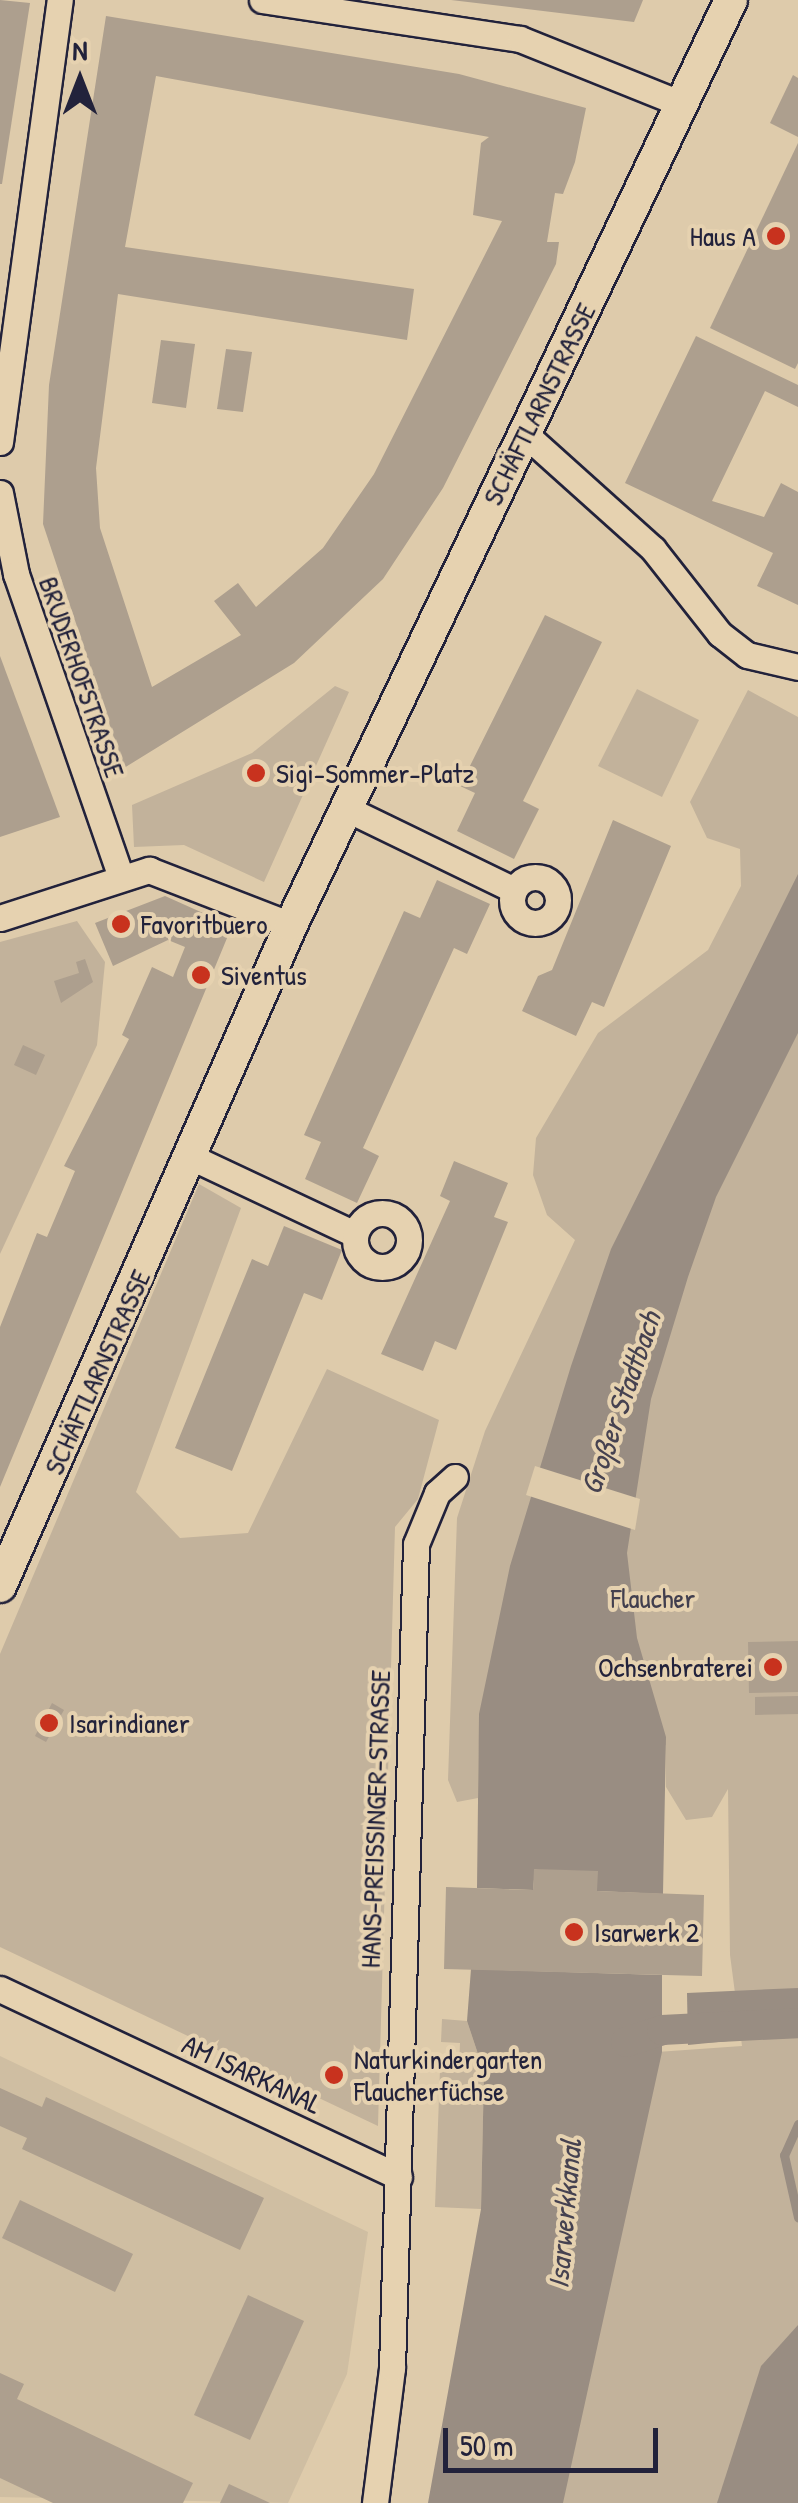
<!DOCTYPE html>
<html>
<head>
<meta charset="utf-8">
<style>
  body { margin:0 }
  #map { position:relative; width:798px; height:2503px; overflow:hidden; background:#decbab; font-family:"Patrick Hand",sans-serif }
  div>[style] { position:absolute }
  [style*='--x'] { left:calc(var(--x)*1px); top:calc(var(--y)*1px); width:calc(var(--w)*1px); rotate:calc(var(--a)*1deg) }
  .built>* { inset:0; background:#cfbea2 }
  .green>* { inset:0; background:#c2b29b }
  .water>* { inset:0; background:#998d82 }
  .pier>* { inset:0; background:#decbab }
  .stream>* { height:9px; margin:-4.5px; padding:0 4.5px; transform-origin:4.5px; border-radius:4.5px; background:#998d82 }
  .canal>* { height:30px; margin:-15px; padding:0 15px; transform-origin:15px; border-radius:15px; background:#998d82 }
  .building>* { inset:0; background:#ad9f8e }
  .roads { filter:drop-shadow(2px 0 #22223b) drop-shadow(-2px 0 #22223b) drop-shadow(0 2px #22223b) drop-shadow(0 -2px #22223b) }
  .minor>* { height:25px; margin:-12.5px; padding:0 12.5px; transform-origin:12.5px; border-radius:12.5px; background:#e6d2b0 }
  .minor>.ring { margin:-12.5px; padding:0; box-sizing:content-box; background:none; border:25px solid #e6d2b0; border-radius:50% }
  .tertiary>* { height:32px; margin:-16px; padding:0 16px; transform-origin:16px; border-radius:16px; background:#e6d2b0 }
  .dots>* { width:28px; height:28px; translate:-50% -50%; box-sizing:border-box; border:5px solid #e6d2b0; border-radius:50% }
  span { translate:-50% -50%; white-space:nowrap; text-align:center; line-height:1.15; -webkit-text-stroke:8px #e6d2b0; paint-order:stroke }
  .poi-label { font-size:28px; color:#22223b }
  .right { translate:-100% -50%; text-align:right }
  .left { translate:0 -50%; text-align:left }
  .street-label { font-size:28px; color:#22223b }
  .park-label { font-size:28px; color:#423f4e }
  .water-label { font-size:30px; color:#464250; font-style:italic }
  .north { position:absolute; left:30px; top:30px; width:100px; height:100px; -webkit-text-stroke:8px #e6d2b0; paint-order:stroke; rotate:0deg; font-size:28px; font-weight:700; line-height:40px; text-align:center; color:#22223b }
  .north::after { content:''; display:block; margin:auto; width:35px; height:45px; background:#22223b; clip-path:polygon(50% 0,100% 100%,50% 72%,0 100%) }
  .scale { position:absolute; left:443px; top:2428px; width:215px; height:45px; box-sizing:border-box; border:5px solid #22223b; border-top:0; padding-left:12px; font-size:30px; line-height:35px; white-space:nowrap; color:#22223b; -webkit-text-stroke:8px #e6d2b0; paint-order:stroke }
</style>
</head>
<body>
<div id="map">
  <div class="built">
    <i style="clip-path:polygon(0 2056px,368px 2232px,347px 2374px,288px 2503px,0 2497px)"></i>
  </div>
  <div class="green">
    <i style="clip-path:polygon(335px 686px,349px 692px,264px 882px,184px 845px,134px 847px,132px 805px,252px 753px)"></i>
    <i style="clip-path:polygon(637px 689px,699px 720px,662px 797px,598px 766px)"></i>
    <i style="clip-path:polygon(748px 690px,798px 717px,798px 2503px,428px 2503px,629px 2187px,657px 2052px,742px 2046px,730px 1955px,728px 1789px,712px 1817px,686px 1820px,666px 1787px,666px 1745px,479px 1740px,478px 1798px,457px 1802px,448px 1780px,457px 1518px,485px 1431px,575px 1240px,547px 1215px,533px 1175px,536px 1138px,598px 1033px,708px 950px,741px 886px,740px 849px,707px 838px,690px 802px)"></i>
    <i style="clip-path:polygon(77px 921px,105px 962px,97px 1045px,0 1254px,0 942px)"></i>
    <i style="clip-path:polygon(199px 1184px,241px 1208px,136px 1492px,180px 1538px,248px 1533px,327px 1369px,439px 1420px,418px 1499px,395px 1527px,378px 2126px,0 1947px,0 1654px)"></i>
    <i style="clip-path:polygon(442px 2019px,467px 2021px,484px 2072px,481px 2209px,435px 2207px,440px 2069px,459px 2069px,460px 2043px,441px 2042px)"></i>
  </div>
  <div class="water">
    <i style="clip-path:polygon(798px 874px,798px 1033px,716px 1197px,688px 1277px,651px 1399px,627px 1553px,637px 1638px,666px 1737px,663px 1894px,597px 1891px,535px 1869px,533px 1890px,477px 1888px,479px 1714px,510px 1566px,571px 1366px,611px 1249px)"></i>
    <i style="clip-path:polygon(471px 1969px,662px 1975px,662px 2052px,563px 2503px,428px 2503px,481px 2209px,484px 2072px,467px 2021px)"></i>
    <i style="clip-path:polygon(798px 1988px,798px 2034px,688px 2045px,687px 1993px)"></i>
    <i style="clip-path:polygon(798px 2325px,798px 2503px,717px 2503px,761px 2366px)"></i>
  </div>
  <div class="pier">
    <i style="clip-path:polygon(535px 1466px,640px 1499px,635px 1530px,526px 1495px)"></i>
  </div>
  <div class="stream">
    <i style="--x:798;--y:2124;--w:34;--a:114"></i>
    <i style="--x:784;--y:2155;--w:64;--a:77.3"></i>
  </div>
  <div class="canal">
    <i style="--x:626;--y:2042;--w:38;--a:-18"></i>
    <i style="--x:662;--y:2030;--w:136;--a:-2.9"></i>
  </div>
  <div class="building">
    <i style="clip-path:polygon(0 0,30px 3px,2px 184px,0 184px)"></i>
    <i style="clip-path:polygon(451px 0,643px 0,634px 22px)"></i>
    <i style="clip-path:polygon(evenodd,106px 16px,459px 74px,586px 108px,575px 162px,563px 194px,555px 193px,547px 242px,559px 242px,556px 264px,443px 488px,383px 579px,294px 663px,124px 768px,43px 524px,49px 385px,106px 16px,156px 76px,489px 137px,481px 143px,473px 215px,502px 221px,374px 474px,323px 548px,256px 607px,238px 583px,214px 601px,241px 635px,152px 687px,100px 528px,96px 468px,118px 294px,407px 340px,414px 289px,125px 247px,156px 76px)"></i>
    <i style="clip-path:polygon(793px 75px,798px 78px,798px 137px,770px 123px)"></i>
    <i style="clip-path:polygon(798px 143px,798px 363px,795px 369px,710px 328px)"></i>
    <i style="clip-path:polygon(696px 336px,798px 385px,798px 407px,765px 391px,712px 501px,764px 517px,781px 483px,798px 492px,798px 605px,757px 586px,773px 553px,625px 483px)"></i>
    <i style="clip-path:polygon(161px 340px,195px 344px,186px 408px,152px 403px)"></i>
    <i style="clip-path:polygon(226px 349px,252px 352px,243px 412px,217px 409px)"></i>
    <i style="clip-path:polygon(545px 615px,602px 642px,523px 801px,539px 809px,514px 859px,457px 831px,475px 793px,460px 786px)"></i>
    <i style="clip-path:polygon(0 656px,60px 817px,0 837px)"></i>
    <i style="clip-path:polygon(613px 820px,671px 846px,604px 1007px,592px 1002px,576px 1036px,522px 1011px,538px 976px,552px 970px)"></i>
    <i style="clip-path:polygon(437px 880px,490px 904px,467px 954px,454px 948px,363px 1148px,379px 1156px,357px 1203px,305px 1179px,321px 1142px,304px 1135px,404px 911px,420px 918px)"></i>
    <i style="clip-path:polygon(165px 896px,232px 926px,0 1487px,0 1327px,37px 1233px,47px 1237px,75px 1171px,64px 1166px,129px 1039px,122px 1035px,152px 967px,173px 977px,185px 947px,168px 940px,113px 966px,95px 923px)"></i>
    <i style="clip-path:polygon(85px 959px,93px 982px,61px 1003px,54px 981px,79px 973px,76px 962px)"></i>
    <i style="clip-path:polygon(23px 1045px,45px 1055px,36px 1075px,14px 1065px)"></i>
    <i style="clip-path:polygon(454px 1161px,508px 1183px,494px 1217px,508px 1222px,456px 1350px,435px 1341px,423px 1371px,381px 1354px,450px 1201px,440px 1196px)"></i>
    <i style="clip-path:polygon(284px 1226px,342px 1250px,322px 1300px,304px 1293px,232px 1471px,175px 1448px,252px 1259px,268px 1266px)"></i>
    <i style="clip-path:polygon(798px 1641px,798px 1692px,749px 1693px,748px 1642px)"></i>
    <i style="clip-path:polygon(798px 1696px,798px 1714px,755px 1715px,755px 1697px)"></i>
    <i style="clip-path:polygon(52px 1703px,64px 1710px,46px 1742px,35px 1736px)"></i>
    <i style="clip-path:polygon(534px 1869px,598px 1871px,597px 1891px,704px 1895px,702px 1976px,444px 1969px,446px 1887px,533px 1890px)"></i>
    <i style="clip-path:polygon(0 2088px,42px 2107px,46px 2097px,264px 2198px,240px 2250px,22px 2149px,27px 2138px,0 2126px)"></i>
    <i style="clip-path:polygon(20px 2200px,133px 2254px,115px 2292px,2px 2238px)"></i>
    <i style="clip-path:polygon(248px 2295px,304px 2321px,250px 2440px,194px 2415px)"></i>
    <i style="clip-path:polygon(0 2373px,24px 2384px,17px 2399px,193px 2483px,183px 2503px,53px 2503px,0 2478px)"></i>
    <i style="clip-path:polygon(229px 2484px,270px 2503px,220px 2503px)"></i>
  </div>
  <div class="roads">
    <div class="minor">
      <i style="--x:262;--y:0;--w:261;--a:8.6"></i>
      <i style="--x:520;--y:39;--w:175;--a:21.9"></i>
      <i style="--x:525;--y:434;--w:172;--a:41.9"></i>
      <i style="--x:653;--y:549;--w:108;--a:51.8"></i>
      <i style="--x:720;--y:634;--w:34;--a:38"></i>
      <i style="--x:747;--y:655;--w:52;--a:13.2"></i>
      <i style="--x:0;--y:442;--w:446;--a:-82.3"></i>
      <i style="--x:0;--y:493;--w:83;--a:78.8"></i>
      <i style="--x:16;--y:574;--w:321;--a:70.9"></i>
      <i style="--x:345;--y:808;--w:188;--a:25.9"></i>
      <i class="ring" style="left:512px;top:877px;width:21px;height:21px"></i>
      <i style="--x:0;--y:918;--w:157;--a:-17.9"></i>
      <i style="--x:149;--y:870;--w:152;--a:21.2"></i>
      <i style="--x:191;--y:1157;--w:181;--a:25.2"></i>
      <i class="ring" style="left:355px;top:1213px;width:29px;height:29px"></i>
      <i style="--x:0;--y:1989;--w:441;--a:25.2"></i>
      <i style="--x:375;--y:2503;--w:136;--a:-82.8"></i>
      <i style="--x:392;--y:2368;--w:824;--a:-88.33"></i>
      <i style="--x:416;--y:1544;--w:55;--a:-67.6"></i>
      <i style="--x:437;--y:1493;--w:24;--a:-42"></i>
    </div>
    <div class="tertiary">
      <i style="--x:0;--y:1586;--w:722;--a:-66.24"></i>
      <i style="--x:291;--y:925;--w:1024;--a:-64.56"></i>
    </div>
  </div>
  <div class="dots">
    <i style="left:776px;top:236px;background:#c8321e"></i>
    <i style="left:256px;top:773px;background:#c8321e"></i>
    <i style="left:121px;top:924px;background:#c8321e"></i>
    <i style="left:201px;top:975px;background:#c8321e"></i>
    <i style="left:773px;top:1667px;background:#c8321e"></i>
    <i style="left:49px;top:1723px;background:#c8321e"></i>
    <i style="left:574px;top:1932px;background:#c8321e"></i>
    <i style="left:334px;top:2075px;background:#c8321e"></i>
  </div>
  <div class="poi-label">
    <span class="right" style="left:756px;top:236px">Haus A</span>
    <span class="left" style="left:276px;top:773px">Sigi-Sommer-Platz</span>
    <span class="left" style="left:141px;top:924px">Favoritbuero</span>
    <span class="left" style="left:221px;top:975px">Siventus</span>
    <span class="right" style="left:753px;top:1667px">Ochsenbraterei</span>
    <span class="left" style="left:69px;top:1723px">Isarindianer</span>
    <span class="left" style="left:594px;top:1932px">Isarwerk 2</span>
    <span class="left" style="left:354px;top:2075px">Naturkindergarten<br>Flaucherfüchse</span>
  </div>
  <div class="street-label">
    <span style="left:539px;top:404px;rotate:-64deg">SCHÄFTLARNSTRASSE</span>
    <span style="left:82px;top:677px;rotate:71deg">BRUDERHOFSTRASSE</span>
    <span style="left:97px;top:1372px;rotate:-66deg">SCHÄFTLARNSTRASSE</span>
    <span style="left:375px;top:1819px;rotate:-88deg">HANS-PREISSINGER-STRASSE</span>
    <span style="left:252px;top:2074px;rotate:25deg">AM ISARKANAL</span>
  </div>
  <div class="park-label">
    <span style="left:653px;top:1598px">Flaucher</span>
  </div>
  <div class="water-label">
    <span style="left:620px;top:1403px;rotate:-71deg">Großer Stadtbach</span>
    <span style="left:564px;top:2214px;rotate:-85deg">Isarwerkkanal</span>
  </div>
  <div class="north">N</div>
  <div class="scale">50 m</div>
</div>
</body>
</html>
